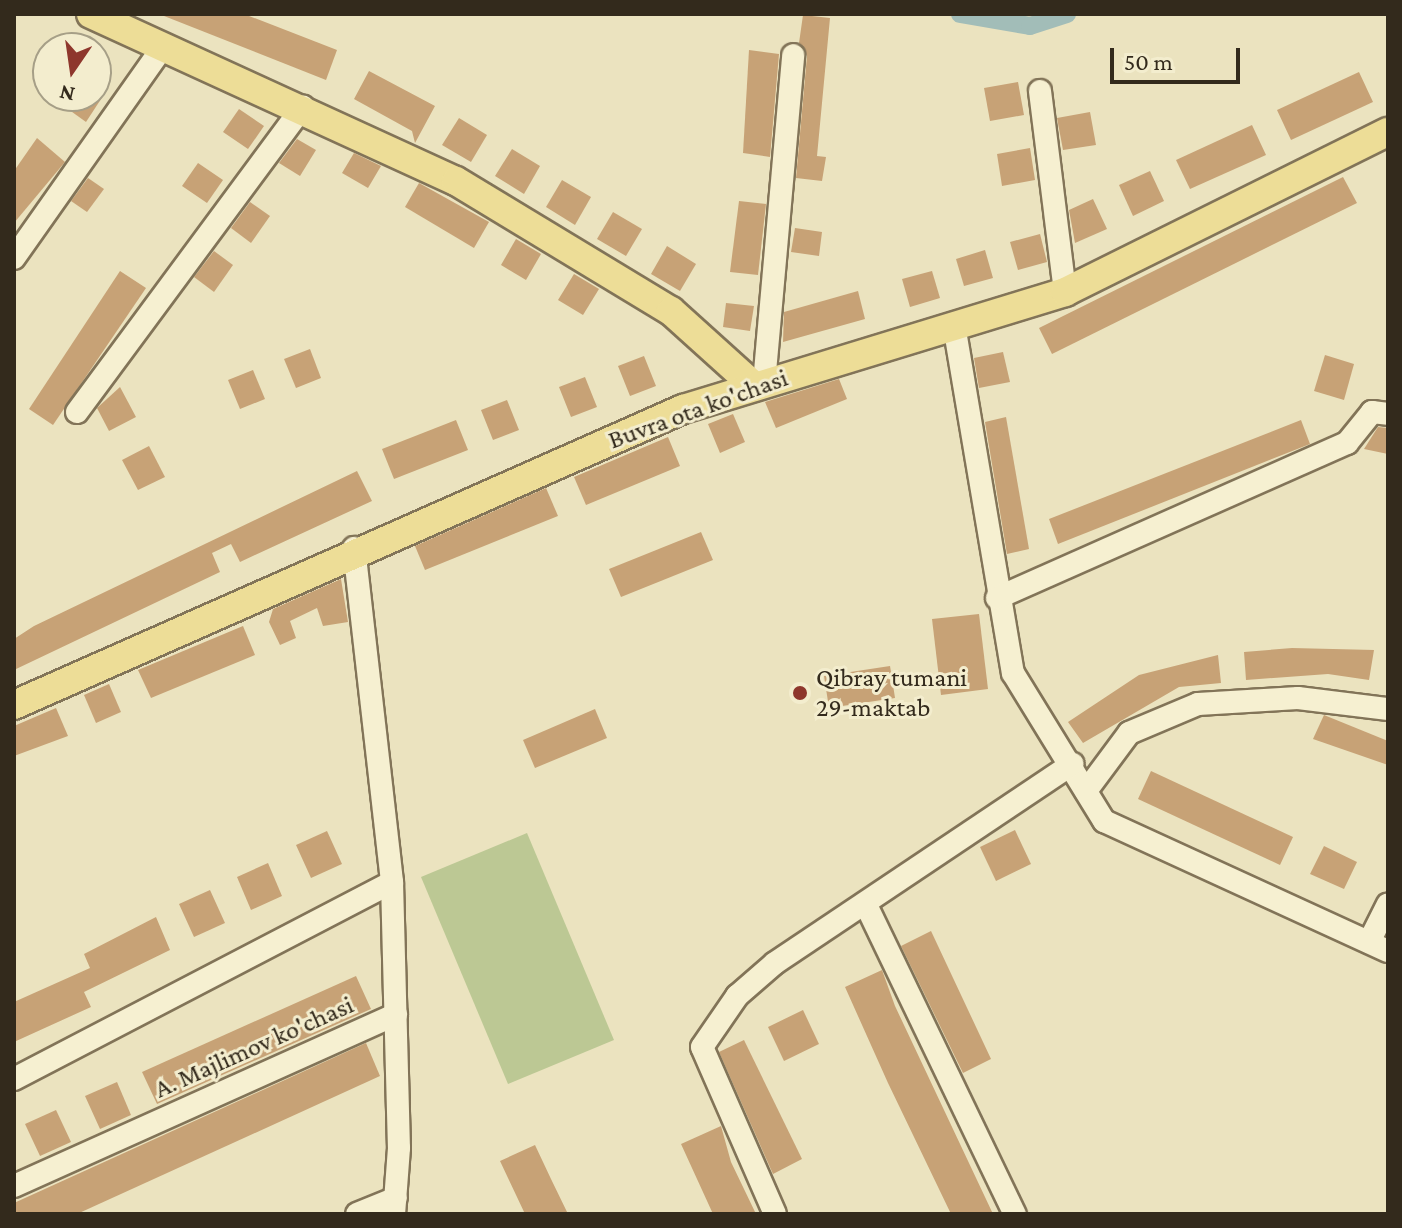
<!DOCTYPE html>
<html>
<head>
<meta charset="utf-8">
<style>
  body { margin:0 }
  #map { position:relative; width:1402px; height:1228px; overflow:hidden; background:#ebe3bf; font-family:"Crimson Pro",serif }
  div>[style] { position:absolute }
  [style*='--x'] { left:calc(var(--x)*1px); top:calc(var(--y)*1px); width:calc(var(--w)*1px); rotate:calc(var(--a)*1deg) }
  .green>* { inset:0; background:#bcc894 }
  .canal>* { height:18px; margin:-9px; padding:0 9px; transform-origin:9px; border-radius:9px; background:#a2bdb8 }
  .building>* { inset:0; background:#c7a276 }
  .roads { filter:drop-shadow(2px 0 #827458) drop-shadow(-2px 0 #827458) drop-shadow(0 2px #827458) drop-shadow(0 -2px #827458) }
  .minor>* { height:22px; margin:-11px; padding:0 11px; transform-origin:11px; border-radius:11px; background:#f6f0d1 }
  .major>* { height:28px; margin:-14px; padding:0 14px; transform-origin:14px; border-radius:14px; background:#eddd97 }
  .dots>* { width:22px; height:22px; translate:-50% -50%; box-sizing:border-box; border:4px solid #f3edce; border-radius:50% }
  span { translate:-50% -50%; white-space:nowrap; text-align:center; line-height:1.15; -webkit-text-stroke:6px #f3edce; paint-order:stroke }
  .street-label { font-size:26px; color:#332a1c }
  .poi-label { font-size:26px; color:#332a1c }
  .left { translate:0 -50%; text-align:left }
  .frame { position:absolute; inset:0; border:16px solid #332a1c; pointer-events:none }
  .north { position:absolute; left:32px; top:32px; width:80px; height:80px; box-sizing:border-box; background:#f3edce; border:2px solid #a69f87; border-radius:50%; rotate:193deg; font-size:22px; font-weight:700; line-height:32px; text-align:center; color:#332a1c }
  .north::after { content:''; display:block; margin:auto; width:28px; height:36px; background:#8e372c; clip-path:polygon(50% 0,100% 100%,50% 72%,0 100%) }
  .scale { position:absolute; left:1110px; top:48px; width:130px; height:36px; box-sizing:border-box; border:4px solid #332a1c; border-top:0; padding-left:10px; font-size:24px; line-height:28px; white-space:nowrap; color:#332a1c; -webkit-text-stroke:6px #f3edce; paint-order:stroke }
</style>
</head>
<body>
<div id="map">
  <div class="green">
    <i style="clip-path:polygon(527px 833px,614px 1040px,508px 1084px,421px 877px)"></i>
  </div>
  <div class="canal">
    <i style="--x:960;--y:14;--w:71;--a:9.7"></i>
    <i style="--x:1030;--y:26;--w:39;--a:-18"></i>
  </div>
  <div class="building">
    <i style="clip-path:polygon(159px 14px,244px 14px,337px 50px,326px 80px)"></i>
    <i style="clip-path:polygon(803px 15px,830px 18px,817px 156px,826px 157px,822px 181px,796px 178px,807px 56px,799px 43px)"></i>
    <i style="clip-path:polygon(749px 50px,779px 54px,770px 157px,743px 153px)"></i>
    <i style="clip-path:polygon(369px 71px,435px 106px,415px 143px,412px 131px,354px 99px)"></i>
    <i style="clip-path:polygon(1359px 72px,1373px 102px,1291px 140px,1277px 110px)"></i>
    <i style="clip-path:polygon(1018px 82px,1024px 115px,990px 121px,984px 88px)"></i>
    <i style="clip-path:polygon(66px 96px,103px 96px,86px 122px,61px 104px)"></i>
    <i style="clip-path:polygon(239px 109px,264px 126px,248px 149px,223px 132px)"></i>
    <i style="clip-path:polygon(1090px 112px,1096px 145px,1063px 150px,1057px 118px)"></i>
    <i style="clip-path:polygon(459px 118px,487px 135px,471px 162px,442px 145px)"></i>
    <i style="clip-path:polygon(1252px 125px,1266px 155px,1190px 189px,1176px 160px)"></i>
    <i style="clip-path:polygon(37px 138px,65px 162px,14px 223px,14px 171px)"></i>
    <i style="clip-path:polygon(297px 139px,316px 150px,300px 176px,279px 163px)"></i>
    <i style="clip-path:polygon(1030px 148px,1035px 180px,1002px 186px,997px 154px)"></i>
    <i style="clip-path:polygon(512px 149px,540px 166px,524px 194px,495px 176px)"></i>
    <i style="clip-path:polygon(354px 153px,381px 166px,368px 188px,342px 173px)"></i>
    <i style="clip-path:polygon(198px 163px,223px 180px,207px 203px,182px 186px)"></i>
    <i style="clip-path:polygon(1150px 171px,1164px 201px,1133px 216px,1119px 185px)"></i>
    <i style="clip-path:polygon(1343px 177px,1357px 203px,1052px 354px,1039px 328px)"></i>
    <i style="clip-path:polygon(88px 178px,104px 189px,87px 212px,71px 201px)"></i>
    <i style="clip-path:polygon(562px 180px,591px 197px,575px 225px,546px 207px)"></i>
    <i style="clip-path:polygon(419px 183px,489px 222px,474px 248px,405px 207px)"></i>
    <i style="clip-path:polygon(1093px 199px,1107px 229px,1075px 243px,1069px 210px)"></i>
    <i style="clip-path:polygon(739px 201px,766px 204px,758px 275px,730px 272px)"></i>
    <i style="clip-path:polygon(250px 202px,270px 216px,251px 243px,231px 228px)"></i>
    <i style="clip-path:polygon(613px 212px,642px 229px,626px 256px,597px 239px)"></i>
    <i style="clip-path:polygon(795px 228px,822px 232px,819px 256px,791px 252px)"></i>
    <i style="clip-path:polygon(1040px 234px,1047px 262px,1018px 270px,1010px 242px)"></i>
    <i style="clip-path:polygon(516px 239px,541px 254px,526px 280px,501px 265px)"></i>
    <i style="clip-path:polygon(667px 246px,696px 264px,680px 291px,651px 274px)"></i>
    <i style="clip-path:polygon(985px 250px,993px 278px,964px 286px,956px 259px)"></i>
    <i style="clip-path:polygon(214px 251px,233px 265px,214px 292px,194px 277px)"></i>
    <i style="clip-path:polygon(120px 271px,146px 288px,53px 425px,29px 409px)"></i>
    <i style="clip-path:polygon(932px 271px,940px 298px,910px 307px,902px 279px)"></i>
    <i style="clip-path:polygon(574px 274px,599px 289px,583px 315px,558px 300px)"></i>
    <i style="clip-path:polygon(858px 291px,865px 319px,783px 342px,784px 312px)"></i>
    <i style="clip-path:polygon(726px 303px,754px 306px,750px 331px,723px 327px)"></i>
    <i style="clip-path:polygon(310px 349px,321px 378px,296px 388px,284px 359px)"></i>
    <i style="clip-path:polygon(1003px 352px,1010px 382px,979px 388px,974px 358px)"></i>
    <i style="clip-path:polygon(1325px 355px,1354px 364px,1344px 400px,1314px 391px)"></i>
    <i style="clip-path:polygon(644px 356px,656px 386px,630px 396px,618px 366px)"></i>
    <i style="clip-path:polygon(253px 370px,265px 399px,240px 409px,228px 380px)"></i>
    <i style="clip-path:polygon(585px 377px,597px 407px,571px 417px,559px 387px)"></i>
    <i style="clip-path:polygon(839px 379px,847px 399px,776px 428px,765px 402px)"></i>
    <i style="clip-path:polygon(120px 387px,136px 417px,109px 431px,97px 408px)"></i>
    <i style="clip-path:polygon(507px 400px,519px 430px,493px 440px,481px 410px)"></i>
    <i style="clip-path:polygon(733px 414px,745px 442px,720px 453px,708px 424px)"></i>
    <i style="clip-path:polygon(1006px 417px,1029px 549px,1007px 554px,985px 422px)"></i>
    <i style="clip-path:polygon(456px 420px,468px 450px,394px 479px,382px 449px)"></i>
    <i style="clip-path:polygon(1301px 420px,1310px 444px,1058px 544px,1049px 519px)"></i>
    <i style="clip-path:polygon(1378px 427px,1388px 428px,1388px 454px,1364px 449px)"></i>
    <i style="clip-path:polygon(668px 437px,680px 466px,586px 505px,574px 477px)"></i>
    <i style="clip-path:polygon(149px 446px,165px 477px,138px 490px,122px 460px)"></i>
    <i style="clip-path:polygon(357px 471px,372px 501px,240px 562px,231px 544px,212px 553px,220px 572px,14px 670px,14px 639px,34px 626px)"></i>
    <i style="clip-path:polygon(546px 488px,558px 516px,425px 570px,415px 546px)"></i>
    <i style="clip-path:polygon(701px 532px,713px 560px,621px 597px,609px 569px)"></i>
    <i style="clip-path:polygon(341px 579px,348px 622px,323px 626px,317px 608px,290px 621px,296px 638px,280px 645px,269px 622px,273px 609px)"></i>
    <i style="clip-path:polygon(979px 614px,988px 689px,941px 695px,932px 619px)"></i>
    <i style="clip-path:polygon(243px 626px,255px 655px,151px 698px,138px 670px)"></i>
    <i style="clip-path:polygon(1292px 648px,1374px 650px,1369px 680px,1328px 674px,1246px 680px,1244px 652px)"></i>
    <i style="clip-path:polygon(1218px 655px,1221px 683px,1179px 687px,1083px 743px,1068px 722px,1139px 675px)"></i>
    <i style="clip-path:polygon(890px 666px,895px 698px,829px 708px,824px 676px)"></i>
    <i style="clip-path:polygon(109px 684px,121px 712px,96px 723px,84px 695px)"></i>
    <i style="clip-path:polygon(56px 708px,68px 736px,14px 756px,14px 726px)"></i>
    <i style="clip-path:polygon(595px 709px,607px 738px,535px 768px,523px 740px)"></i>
    <i style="clip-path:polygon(1324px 715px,1388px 741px,1388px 765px,1313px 739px)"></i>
    <i style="clip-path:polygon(1151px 771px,1293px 837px,1280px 865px,1138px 799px)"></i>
    <i style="clip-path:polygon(1015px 830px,1031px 864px,996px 881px,980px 847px)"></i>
    <i style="clip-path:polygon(327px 831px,342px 864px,311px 878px,296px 845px)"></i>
    <i style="clip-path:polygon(1324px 846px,1357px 862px,1344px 889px,1310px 874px)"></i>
    <i style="clip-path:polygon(268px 863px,282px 896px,251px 910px,237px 877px)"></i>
    <i style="clip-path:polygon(210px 890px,225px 923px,194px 937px,179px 904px)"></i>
    <i style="clip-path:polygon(156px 917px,170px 950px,84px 992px,91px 1007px,14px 1042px,14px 1002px,90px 968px,84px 954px)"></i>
    <i style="clip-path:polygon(931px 931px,991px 1059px,963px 1073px,901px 946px)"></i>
    <i style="clip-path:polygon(882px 970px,895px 1006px,993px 1214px,951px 1214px,888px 1083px,845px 987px)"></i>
    <i style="clip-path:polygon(356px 976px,371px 1009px,157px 1104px,142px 1072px)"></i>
    <i style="clip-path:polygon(803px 1010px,819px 1044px,784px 1061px,768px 1027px)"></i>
    <i style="clip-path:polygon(744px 1040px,802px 1159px,773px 1174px,719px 1052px)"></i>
    <i style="clip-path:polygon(366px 1043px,380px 1076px,77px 1214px,14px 1214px,14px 1203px)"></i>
    <i style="clip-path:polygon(117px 1082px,131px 1115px,100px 1129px,85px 1096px)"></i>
    <i style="clip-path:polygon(56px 1110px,71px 1142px,40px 1156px,25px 1124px)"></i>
    <i style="clip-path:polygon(721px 1126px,731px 1162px,756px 1214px,713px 1214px,681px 1144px)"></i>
    <i style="clip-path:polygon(535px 1145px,551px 1179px,568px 1214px,525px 1214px,500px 1161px)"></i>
  </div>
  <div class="roads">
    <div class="minor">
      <i style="--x:1040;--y:91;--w:203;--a:82.9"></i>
      <i style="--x:14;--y:258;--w:257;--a:-54.8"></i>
      <i style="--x:954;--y:325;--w:353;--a:80.4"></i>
      <i style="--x:1013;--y:673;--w:174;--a:58.4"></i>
      <i style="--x:1104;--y:821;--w:312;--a:24.6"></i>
      <i style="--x:764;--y:383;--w:329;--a:-84.9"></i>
      <i style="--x:77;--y:412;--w:380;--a:-53.5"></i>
      <i style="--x:354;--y:548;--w:336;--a:83.5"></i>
      <i style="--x:392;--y:882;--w:266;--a:88.5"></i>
      <i style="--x:399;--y:1148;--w:66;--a:94.3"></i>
      <i style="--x:997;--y:598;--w:383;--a:-23.9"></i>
      <i style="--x:1347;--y:443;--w:40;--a:-51"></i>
      <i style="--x:1372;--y:412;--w:16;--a:7"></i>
      <i style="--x:1086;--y:791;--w:72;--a:-53.4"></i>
      <i style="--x:1129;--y:733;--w:75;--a:-22.8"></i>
      <i style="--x:1198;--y:704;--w:100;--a:-3.4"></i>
      <i style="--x:1298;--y:698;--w:91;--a:7"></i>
      <i style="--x:867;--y:907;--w:341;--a:64.3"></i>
      <i style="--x:1369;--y:942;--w:42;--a:-63.4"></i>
      <i style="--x:14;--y:1079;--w:426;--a:-27.5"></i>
      <i style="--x:14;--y:1186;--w:419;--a:-24.2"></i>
      <i style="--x:357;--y:1214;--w:42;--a:-22.3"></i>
      <i style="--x:775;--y:1214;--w:182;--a:-113.6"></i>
      <i style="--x:702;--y:1047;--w:62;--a:-55.5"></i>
      <i style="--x:737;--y:996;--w:50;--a:-41"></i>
      <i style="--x:775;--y:963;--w:358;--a:-33.8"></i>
    </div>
    <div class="major">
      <i style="--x:91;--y:14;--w:401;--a:24.6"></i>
      <i style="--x:456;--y:181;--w:251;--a:31.2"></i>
      <i style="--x:671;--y:311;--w:112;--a:42.1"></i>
      <i style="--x:14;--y:705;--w:732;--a:-23.87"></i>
      <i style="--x:683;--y:409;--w:400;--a:-17"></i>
      <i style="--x:1065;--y:292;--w:360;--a:-26.4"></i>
    </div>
  </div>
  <div class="dots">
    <i style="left:800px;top:693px;background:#8e372c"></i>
  </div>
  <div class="street-label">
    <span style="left:698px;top:409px;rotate:-20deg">Buvra ota ko'chasi</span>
    <span style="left:254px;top:1047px;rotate:-24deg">A. Majlimov ko'chasi</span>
  </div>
  <div class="poi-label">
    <span class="left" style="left:816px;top:693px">Qibray tumani<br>29-maktab</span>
  </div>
  <div class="frame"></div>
  <div class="north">N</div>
  <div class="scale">50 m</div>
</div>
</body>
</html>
